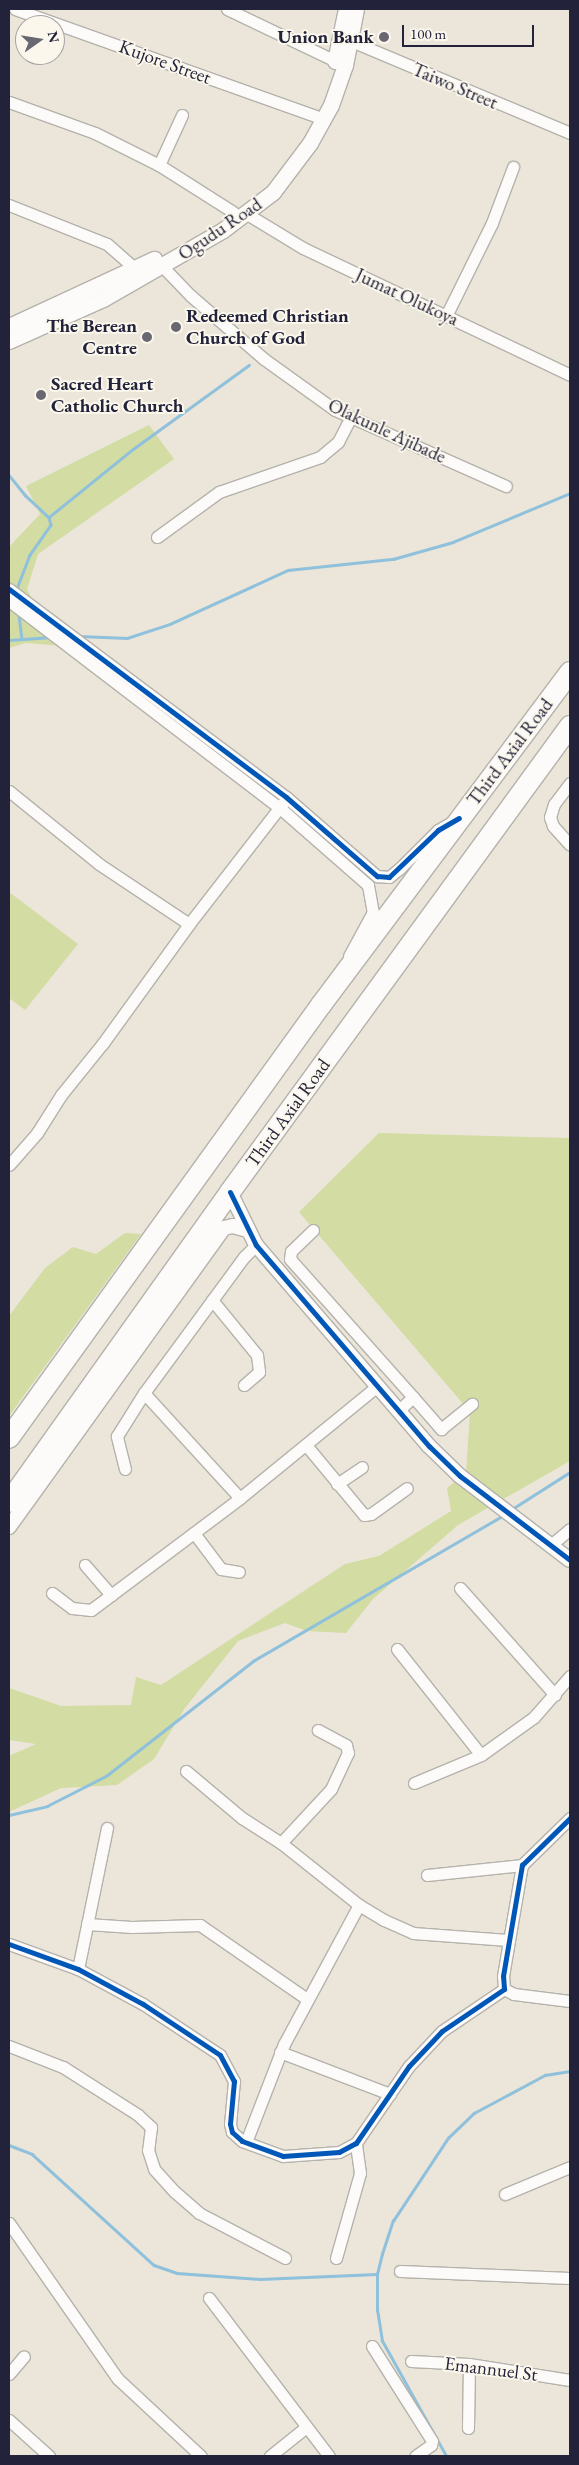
<!DOCTYPE html>
<html>
<head>
<meta charset="utf-8">
<style>
  body { margin:0 }
  #map { position:relative; width:579px; height:2465px; overflow:hidden; background:#ebe6d9; font-family:"EB Garamond",serif }
  div>[style] { position:absolute }
  [style*='--x'] { left:calc(var(--x)*1px); top:calc(var(--y)*1px); width:calc(var(--w)*1px); rotate:calc(var(--a)*1deg) }
  .green>* { inset:0; background:#d2dca3 }
  .stream>* { height:2.5px; margin:-1.25px; padding:0 1.25px; transform-origin:1.25px; border-radius:1.25px; background:#8fc0dc }
  .roads { filter:drop-shadow(1px 0 #b5b2ac) drop-shadow(-1px 0 #b5b2ac) drop-shadow(0 1px #b5b2ac) drop-shadow(0 -1px #b5b2ac) }
  .minor>* { height:11px; margin:-5.5px; padding:0 5.5px; transform-origin:5.5px; border-radius:5.5px; background:#fcfbf9 }
  .tertiary>* { height:14px; margin:-7px; padding:0 7px; transform-origin:7px; border-radius:7px; background:#fcfbf9 }
  .secondary>* { height:15px; margin:-7.5px; padding:0 7.5px; transform-origin:7.5px; border-radius:7.5px; background:#fcfbf9 }
  .motorway>* { height:20px; margin:-10px; padding:0 10px; transform-origin:10px; border-radius:10px; background:#fcfbf9 }
  .cycleway>* { height:5px; margin:-2.5px; padding:0 2.5px; transform-origin:2.5px; border-radius:2.5px; background:#0057b8 }
  .dots>* { width:14px; height:14px; translate:-50% -50%; box-sizing:border-box; border:2px solid #fbf7ec; border-radius:50% }
  span { translate:-50% -50%; white-space:nowrap; text-align:center; line-height:1.15; -webkit-text-stroke:4px #fbf7ec; paint-order:stroke }
  .poi-label { font-size:19px; color:#22223b; font-weight:700 }
  .right { translate:-100% -50%; text-align:right }
  .left { translate:0 -50%; text-align:left }
  .street-label { font-size:19px; color:#22223b }
  .frame { position:absolute; inset:0; border:10px solid #22223b; pointer-events:none }
  .north { position:absolute; left:15px; top:15px; width:50px; height:50px; box-sizing:border-box; background:#fbf7ec; border:1px solid #a4a2a5; border-radius:50%; rotate:77deg; font-size:14px; font-weight:700; line-height:20px; text-align:center; color:#22223b }
  .north::after { content:''; display:block; margin:auto; width:18px; height:22px; background:#686772; clip-path:polygon(50% 0,100% 100%,50% 72%,0 100%) }
  .scale { position:absolute; left:402px; top:25px; width:132px; height:22px; box-sizing:border-box; border:2px solid #22223b; border-top:0; padding-left:6px; font-size:15px; line-height:18px; white-space:nowrap; color:#22223b; -webkit-text-stroke:4px #fbf7ec; paint-order:stroke }
</style>
</head>
<body>
<div id="map">
  <div class="green">
    <i style="clip-path:polygon(149px 425px,174px 459px,38px 554px,27px 589px,42px 619px,69px 626px,64px 646px,26px 643px,9px 648px,9px 547px,40px 514px,26px 486px)"></i>
    <i style="clip-path:polygon(9px 892px,78px 944px,25px 1010px,9px 998px)"></i>
    <i style="clip-path:polygon(379px 1133px,570px 1138px,570px 1461px,458px 1525px,373px 1599px,346px 1633px,307px 1631px,285px 1623px,238px 1641px,185px 1708px,154px 1759px,117px 1785px,61px 1788px,9px 1812px,9px 1756px,36px 1744px,9px 1740px,9px 1688px,61px 1706px,131px 1705px,136px 1677px,161px 1685px,345px 1564px,379px 1556px,451px 1511px,447px 1488px,466px 1473px,470px 1412px,299px 1212px)"></i>
    <i style="clip-path:polygon(125px 1233px,141px 1234px,9px 1416px,9px 1316px,45px 1268px,73px 1247px,96px 1254px)"></i>
  </div>
  <div class="stream">
    <i style="--x:9;--y:475;--w:26;--a:51"></i>
    <i style="--x:25;--y:495;--w:33;--a:43"></i>
    <i style="--x:49;--y:517;--w:8;--a:76"></i>
    <i style="--x:51;--y:525;--w:37;--a:125"></i>
    <i style="--x:30;--y:555;--w:36;--a:111"></i>
    <i style="--x:49;--y:517;--w:108;--a:-39"></i>
    <i style="--x:133;--y:449;--w:143;--a:-35.9"></i>
    <i style="--x:19;--y:615;--w:24;--a:83"></i>
    <i style="--x:79;--y:636;--w:48;--a:2.4"></i>
    <i style="--x:127;--y:638;--w:45;--a:-18"></i>
    <i style="--x:170;--y:624;--w:130;--a:-24.6"></i>
    <i style="--x:288;--y:570;--w:106;--a:-6"></i>
    <i style="--x:393;--y:559;--w:62;--a:-15.8"></i>
    <i style="--x:453;--y:542;--w:127;--a:-22.7"></i>
    <i style="--x:9;--y:640;--w:39;--a:-4"></i>
    <i style="--x:512;--y:1509;--w:69;--a:-32.5"></i>
    <i style="--x:9;--y:1815;--w:39;--a:-13"></i>
    <i style="--x:47;--y:1806;--w:66;--a:-27"></i>
    <i style="--x:106;--y:1776;--w:187;--a:-38"></i>
    <i style="--x:253;--y:1661;--w:290;--a:-30.2"></i>
    <i style="--x:9;--y:2145;--w:25;--a:21"></i>
    <i style="--x:32;--y:2154;--w:165;--a:42.3"></i>
    <i style="--x:154;--y:2265;--w:24;--a:19"></i>
    <i style="--x:177;--y:2273;--w:83;--a:4.1"></i>
    <i style="--x:260;--y:2279;--w:117;--a:-2.4"></i>
    <i style="--x:446;--y:2456;--w:132;--a:-119.1"></i>
    <i style="--x:382;--y:2341;--w:30;--a:-99"></i>
    <i style="--x:377;--y:2311;--w:37;--a:-90"></i>
    <i style="--x:377;--y:2274;--w:21;--a:-76"></i>
    <i style="--x:382;--y:2254;--w:35;--a:-72"></i>
    <i style="--x:393;--y:2221;--w:100;--a:-56.5"></i>
    <i style="--x:448;--y:2138;--w:36;--a:-44"></i>
    <i style="--x:474;--y:2113;--w:81;--a:-28.2"></i>
    <i style="--x:545;--y:2075;--w:25;--a:-9"></i>
  </div>
  <div class="roads">
    <div class="minor">
      <i style="--x:15;--y:9;--w:319;--a:19.6"></i>
      <i style="--x:227;--y:9;--w:127;--a:25.6"></i>
      <i style="--x:344;--y:38;--w:245;--a:22.8"></i>
      <i style="--x:9;--y:102;--w:91;--a:19.8"></i>
      <i style="--x:95;--y:133;--w:72;--a:26.6"></i>
      <i style="--x:159;--y:165;--w:88;--a:32.4"></i>
      <i style="--x:159;--y:165;--w:55;--a:-65.3"></i>
      <i style="--x:9;--y:205;--w:105;--a:21.7"></i>
      <i style="--x:107;--y:244;--w:43;--a:41.2"></i>
      <i style="--x:247;--y:214;--w:66;--a:31.3"></i>
      <i style="--x:303;--y:248;--w:296;--a:25.4"></i>
      <i style="--x:162;--y:266;--w:42;--a:46"></i>
      <i style="--x:191;--y:296;--w:96;--a:40.8"></i>
      <i style="--x:264;--y:359;--w:87;--a:35.7"></i>
      <i style="--x:335;--y:410;--w:187;--a:24"></i>
      <i style="--x:446;--y:316;--w:104;--a:-63.7"></i>
      <i style="--x:492;--y:223;--w:60;--a:-69.4"></i>
      <i style="--x:157;--y:537;--w:77;--a:-36"></i>
      <i style="--x:219;--y:492;--w:107;--a:-19.1"></i>
      <i style="--x:320;--y:457;--w:23;--a:-40"></i>
      <i style="--x:338;--y:442;--w:27;--a:-63"></i>
      <i style="--x:9;--y:589;--w:346;--a:36.9"></i>
      <i style="--x:286;--y:797;--w:121;--a:41"></i>
      <i style="--x:377;--y:876;--w:12;--a:5"></i>
      <i style="--x:389;--y:877;--w:13;--a:-39"></i>
      <i style="--x:399;--y:869;--w:55;--a:-45"></i>
      <i style="--x:438;--y:830;--w:16;--a:-30"></i>
      <i style="--x:9;--y:601;--w:341;--a:37.4"></i>
      <i style="--x:280;--y:808;--w:117;--a:41.2"></i>
      <i style="--x:368;--y:885;--w:27;--a:80"></i>
      <i style="--x:373;--y:912;--w:50;--a:118.6"></i>
      <i style="--x:570;--y:783;--w:26;--a:127"></i>
      <i style="--x:554;--y:804;--w:14;--a:107"></i>
      <i style="--x:550;--y:817;--w:9;--a:72"></i>
      <i style="--x:553;--y:826;--w:25;--a:48"></i>
      <i style="--x:9;--y:791;--w:116;--a:39"></i>
      <i style="--x:99;--y:864;--w:108;--a:33.7"></i>
      <i style="--x:9;--y:1165;--w:43;--a:-48.8"></i>
      <i style="--x:37;--y:1133;--w:45;--a:-57.7"></i>
      <i style="--x:61;--y:1095;--w:67;--a:-51.1"></i>
      <i style="--x:103;--y:1043;--w:147;--a:-54.1"></i>
      <i style="--x:189;--y:924;--w:153;--a:-52.2"></i>
      <i style="--x:313;--y:1230;--w:30;--a:136"></i>
      <i style="--x:291;--y:1251;--w:8;--a:97"></i>
      <i style="--x:290;--y:1259;--w:185;--a:48.3"></i>
      <i style="--x:413;--y:1397;--w:21;--a:137"></i>
      <i style="--x:212;--y:1300;--w:71;--a:50.7"></i>
      <i style="--x:257;--y:1355;--w:17;--a:83"></i>
      <i style="--x:259;--y:1372;--w:20;--a:139"></i>
      <i style="--x:144;--y:1393;--w:142;--a:47.6"></i>
      <i style="--x:413;--y:1397;--w:43;--a:48.8"></i>
      <i style="--x:441;--y:1429;--w:40;--a:-39"></i>
      <i style="--x:306;--y:1445;--w:91;--a:50.4"></i>
      <i style="--x:364;--y:1515;--w:7;--a:-8"></i>
      <i style="--x:371;--y:1514;--w:44;--a:-35.8"></i>
      <i style="--x:125;--y:1469;--w:34;--a:-104"></i>
      <i style="--x:117;--y:1436;--w:51;--a:-57.9"></i>
      <i style="--x:144;--y:1393;--w:169;--a:-53.7"></i>
      <i style="--x:244;--y:1257;--w:17;--a:-45"></i>
      <i style="--x:337;--y:1484;--w:30;--a:-34"></i>
      <i style="--x:194;--y:1533;--w:45;--a:53.1"></i>
      <i style="--x:221;--y:1569;--w:18;--a:9"></i>
      <i style="--x:552;--y:1544;--w:23;--a:-40"></i>
      <i style="--x:85;--y:1565;--w:40;--a:49"></i>
      <i style="--x:460;--y:1588;--w:143;--a:48.4"></i>
      <i style="--x:52;--y:1593;--w:25;--a:37"></i>
      <i style="--x:72;--y:1608;--w:19;--a:6"></i>
      <i style="--x:91;--y:1610;--w:186;--a:-36.9"></i>
      <i style="--x:240;--y:1498;--w:176;--a:-39.2"></i>
      <i style="--x:397;--y:1649;--w:135;--a:51.6"></i>
      <i style="--x:186;--y:1771;--w:73;--a:40"></i>
      <i style="--x:242;--y:1818;--w:46;--a:32.7"></i>
      <i style="--x:281;--y:1843;--w:100;--a:38.5"></i>
      <i style="--x:359;--y:1905;--w:29;--a:31"></i>
      <i style="--x:384;--y:1920;--w:32;--a:24"></i>
      <i style="--x:413;--y:1933;--w:95;--a:4.2"></i>
      <i style="--x:414;--y:1783;--w:73;--a:-22.7"></i>
      <i style="--x:481;--y:1755;--w:65;--a:-35.6"></i>
      <i style="--x:534;--y:1717;--w:55;--a:-48.7"></i>
      <i style="--x:281;--y:1843;--w:74;--a:-47.2"></i>
      <i style="--x:331;--y:1789;--w:40;--a:-65"></i>
      <i style="--x:348;--y:1753;--w:8;--a:-104"></i>
      <i style="--x:346;--y:1745;--w:32;--a:-152"></i>
      <i style="--x:427;--y:1875;--w:96;--a:-6"></i>
      <i style="--x:87;--y:1924;--w:45;--a:3.8"></i>
      <i style="--x:132;--y:1927;--w:68;--a:-1.7"></i>
      <i style="--x:200;--y:1925;--w:130;--a:34.7"></i>
      <i style="--x:9;--y:1944;--w:73;--a:19.9"></i>
      <i style="--x:78;--y:1969;--w:74;--a:28.3"></i>
      <i style="--x:143;--y:2004;--w:92;--a:33.5"></i>
      <i style="--x:220;--y:2055;--w:30;--a:62"></i>
      <i style="--x:234;--y:2081;--w:43;--a:95.3"></i>
      <i style="--x:230;--y:2124;--w:8;--a:76"></i>
      <i style="--x:232;--y:2132;--w:13;--a:42"></i>
      <i style="--x:242;--y:2141;--w:44;--a:20.1"></i>
      <i style="--x:283;--y:2156;--w:56;--a:-4.1"></i>
      <i style="--x:339;--y:2152;--w:19;--a:-28"></i>
      <i style="--x:356;--y:2143;--w:93;--a:-55.5"></i>
      <i style="--x:409;--y:2066;--w:48;--a:-46.7"></i>
      <i style="--x:442;--y:2031;--w:75;--a:-34.1"></i>
      <i style="--x:504;--y:1989;--w:13;--a:-94"></i>
      <i style="--x:503;--y:1976;--w:113;--a:-80.3"></i>
      <i style="--x:522;--y:1865;--w:67;--a:-44.4"></i>
      <i style="--x:78;--y:1969;--w:144;--a:-78.4"></i>
      <i style="--x:504;--y:1989;--w:11;--a:27"></i>
      <i style="--x:514;--y:1994;--w:56;--a:7.1"></i>
      <i style="--x:9;--y:2046;--w:58;--a:21.3"></i>
      <i style="--x:63;--y:2067;--w:89;--a:32.6"></i>
      <i style="--x:138;--y:2115;--w:18;--a:43"></i>
      <i style="--x:151;--y:2127;--w:23;--a:97"></i>
      <i style="--x:148;--y:2150;--w:20;--a:72"></i>
      <i style="--x:154;--y:2169;--w:31;--a:48"></i>
      <i style="--x:175;--y:2192;--w:32;--a:41"></i>
      <i style="--x:199;--y:2213;--w:97;--a:27.6"></i>
      <i style="--x:280;--y:2052;--w:118;--a:20.9"></i>
      <i style="--x:246;--y:2142;--w:105;--a:-68.8"></i>
      <i style="--x:284;--y:2044;--w:158;--a:-61.7"></i>
      <i style="--x:505;--y:2194;--w:70;--a:-22.6"></i>
      <i style="--x:9;--y:2223;--w:190;--a:55.1"></i>
      <i style="--x:118;--y:2379;--w:113;--a:42.9"></i>
      <i style="--x:336;--y:2258;--w:88;--a:-74.2"></i>
      <i style="--x:360;--y:2173;--w:30;--a:-98"></i>
      <i style="--x:400;--y:2271;--w:170;--a:2.4"></i>
      <i style="--x:209;--y:2298;--w:198;--a:52.8"></i>
      <i style="--x:372;--y:2346;--w:112;--a:57.7"></i>
      <i style="--x:432;--y:2441;--w:4;--a:104"></i>
      <i style="--x:431;--y:2445;--w:19;--a:145"></i>
      <i style="--x:411;--y:2361;--w:58;--a:3"></i>
      <i style="--x:469;--y:2364;--w:102;--a:9"></i>
      <i style="--x:9;--y:2374;--w:23;--a:-50"></i>
      <i style="--x:9;--y:2420;--w:54;--a:42"></i>
      <i style="--x:468;--y:2428;--w:64;--a:-89.1"></i>
      <i style="--x:270;--y:2456;--w:45;--a:-38.7"></i>
    </div>
    <div class="tertiary">
      <i style="--x:230;--y:1192;--w:59;--a:63.9"></i>
      <i style="--x:256;--y:1245;--w:265;--a:49.3"></i>
      <i style="--x:429;--y:1446;--w:43;--a:44.1"></i>
      <i style="--x:460;--y:1476;--w:138;--a:37.4"></i>
      <i style="--x:9;--y:1527;--w:368;--a:-54.3"></i>
      <i style="--x:224;--y:1228;--w:9;--a:-13"></i>
      <i style="--x:233;--y:1226;--w:15;--a:16"></i>
    </div>
    <div class="secondary">
      <i style="--x:335;--y:61;--w:53;--a:-78.1"></i>
      <i style="--x:9;--y:326;--w:160;--a:-24.8"></i>
      <i style="--x:9;--y:341;--w:103;--a:-24.1"></i>
      <i style="--x:103;--y:299;--w:138;--a:-29.9"></i>
      <i style="--x:223;--y:230;--w:63;--a:-37.2"></i>
      <i style="--x:273;--y:192;--w:61;--a:-52.9"></i>
      <i style="--x:310;--y:143;--w:43;--a:-61.1"></i>
      <i style="--x:331;--y:105;--w:42;--a:-70.7"></i>
      <i style="--x:345;--y:65;--w:57;--a:-78.9"></i>
    </div>
    <div class="motorway">
      <i style="--x:9;--y:1438;--w:534;--a:-54.23"></i>
      <i style="--x:321;--y:1005;--w:416;--a:-53.2"></i>
      <i style="--x:9;--y:1502;--w:381;--a:-54.5"></i>
      <i style="--x:230;--y:1192;--w:577;--a:-53.88"></i>
    </div>
  </div>
  <div class="cycleway">
    <i style="--x:9;--y:589;--w:346;--a:36.9"></i>
    <i style="--x:286;--y:797;--w:121;--a:41"></i>
    <i style="--x:377;--y:876;--w:12;--a:5"></i>
    <i style="--x:389;--y:877;--w:68;--a:-43.8"></i>
    <i style="--x:438;--y:830;--w:24;--a:-30"></i>
    <i style="--x:230;--y:1192;--w:59;--a:63.9"></i>
    <i style="--x:256;--y:1245;--w:265;--a:49.3"></i>
    <i style="--x:429;--y:1446;--w:43;--a:44.1"></i>
    <i style="--x:460;--y:1476;--w:138;--a:37.4"></i>
    <i style="--x:9;--y:1944;--w:73;--a:19.9"></i>
    <i style="--x:78;--y:1969;--w:74;--a:28.3"></i>
    <i style="--x:143;--y:2004;--w:92;--a:33.5"></i>
    <i style="--x:220;--y:2055;--w:30;--a:62"></i>
    <i style="--x:234;--y:2081;--w:43;--a:95.3"></i>
    <i style="--x:230;--y:2124;--w:8;--a:76"></i>
    <i style="--x:232;--y:2132;--w:13;--a:42"></i>
    <i style="--x:242;--y:2141;--w:44;--a:20.1"></i>
    <i style="--x:283;--y:2156;--w:56;--a:-4.1"></i>
    <i style="--x:339;--y:2152;--w:19;--a:-28"></i>
    <i style="--x:356;--y:2143;--w:93;--a:-55.5"></i>
    <i style="--x:409;--y:2066;--w:48;--a:-46.7"></i>
    <i style="--x:442;--y:2031;--w:75;--a:-34.1"></i>
    <i style="--x:504;--y:1989;--w:13;--a:-94"></i>
    <i style="--x:503;--y:1976;--w:113;--a:-80.3"></i>
    <i style="--x:522;--y:1865;--w:67;--a:-44.4"></i>
  </div>
  <div class="dots">
    <i style="left:384px;top:37px;background:#686772"></i>
    <i style="left:176px;top:327px;background:#686772"></i>
    <i style="left:147px;top:337px;background:#686772"></i>
    <i style="left:41px;top:395px;background:#686772"></i>
  </div>
  <div class="poi-label">
    <span class="right" style="left:374px;top:37px">Union Bank</span>
    <span class="left" style="left:186px;top:327px">Redeemed Christian<br>Church of God</span>
    <span class="right" style="left:137px;top:337px">The Berean<br>Centre</span>
    <span class="left" style="left:51px;top:395px">Sacred Heart<br>Catholic Church</span>
  </div>
  <div class="street-label">
    <span style="left:165px;top:62px;rotate:20deg">Kujore Street</span>
    <span style="left:455px;top:86px;rotate:23deg">Taiwo Street</span>
    <span style="left:220px;top:229px;rotate:-34deg">Ogudu Road</span>
    <span style="left:407px;top:297px;rotate:25deg">Jumat Olukoya</span>
    <span style="left:387px;top:431px;rotate:25deg">Olakunle Ajibade</span>
    <span style="left:510px;top:752px;rotate:-53deg">Third Axial Road</span>
    <span style="left:288px;top:1113px;rotate:-54deg">Third Axial Road</span>
    <span style="left:491px;top:2369px;rotate:7deg">Emannuel St</span>
  </div>
  <div class="frame"></div>
  <div class="north">N</div>
  <div class="scale">100 m</div>
</div>
</body>
</html>
